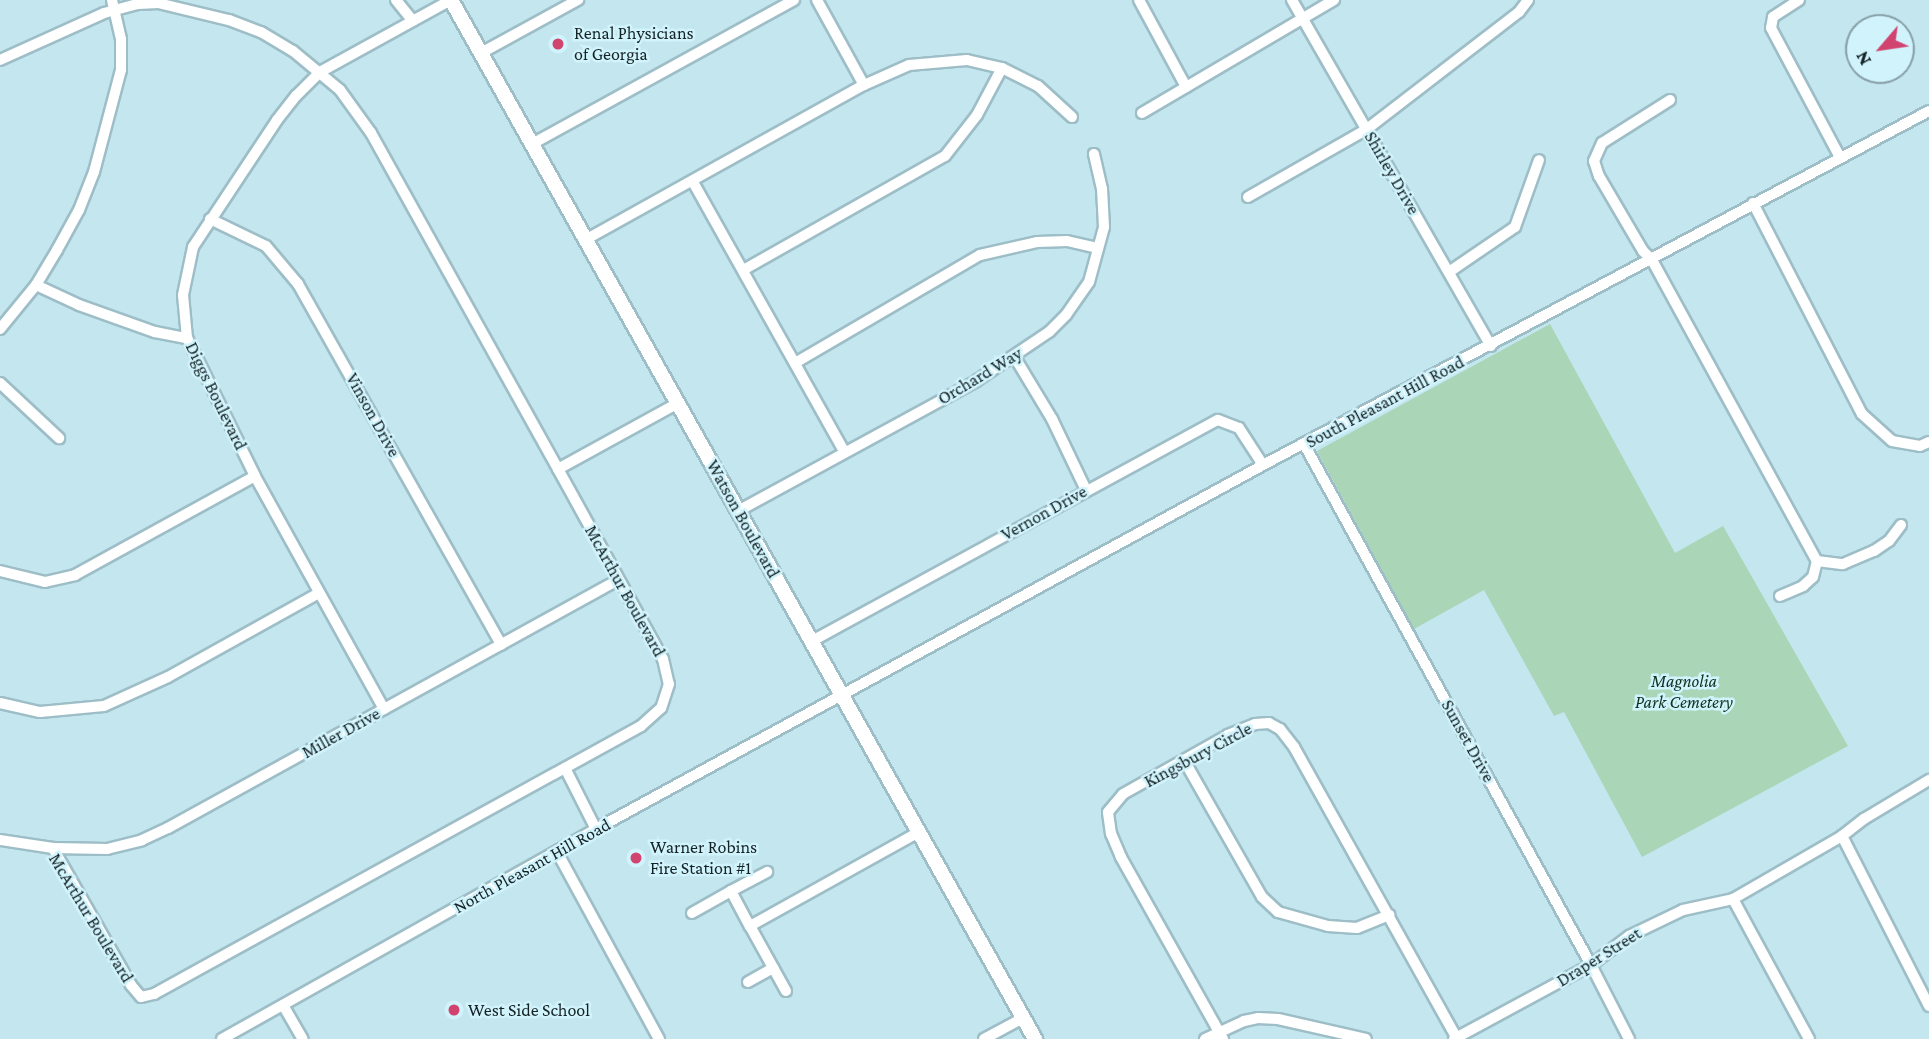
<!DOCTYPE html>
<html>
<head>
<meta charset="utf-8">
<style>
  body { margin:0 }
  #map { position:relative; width:1929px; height:1039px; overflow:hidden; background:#c4e6ef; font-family:"Crimson Pro",serif }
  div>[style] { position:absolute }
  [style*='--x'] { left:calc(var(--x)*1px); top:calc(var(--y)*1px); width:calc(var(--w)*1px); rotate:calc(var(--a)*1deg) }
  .green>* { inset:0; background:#aad5b7 }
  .roads { filter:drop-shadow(2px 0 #9ebec7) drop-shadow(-2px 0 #9ebec7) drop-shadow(0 2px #9ebec7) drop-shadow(0 -2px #9ebec7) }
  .minor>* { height:10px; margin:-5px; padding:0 5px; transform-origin:5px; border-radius:5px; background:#fff }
  .major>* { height:14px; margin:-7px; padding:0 7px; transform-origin:7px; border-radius:7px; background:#fff }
  .dots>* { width:19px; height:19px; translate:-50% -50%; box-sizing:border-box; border:4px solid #d1f3fc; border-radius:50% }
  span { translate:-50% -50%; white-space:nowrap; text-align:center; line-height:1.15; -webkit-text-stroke:5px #d1f3fc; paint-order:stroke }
  .poi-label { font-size:18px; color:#162326 }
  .left { translate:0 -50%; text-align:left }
  .street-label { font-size:18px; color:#162326 }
  .park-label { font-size:18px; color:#0e321d; font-style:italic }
  .north { position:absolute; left:1845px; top:14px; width:70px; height:70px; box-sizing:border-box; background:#d1f3fc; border:2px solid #86a0a6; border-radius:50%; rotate:241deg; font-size:19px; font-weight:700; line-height:28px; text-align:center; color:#162326 }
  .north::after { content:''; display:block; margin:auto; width:24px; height:32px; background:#d24470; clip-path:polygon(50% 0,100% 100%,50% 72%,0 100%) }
</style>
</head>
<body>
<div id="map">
  <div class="green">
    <i style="clip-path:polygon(1550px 324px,1675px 553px,1723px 526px,1848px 746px,1642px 857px,1564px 712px,1554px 716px,1484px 590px,1414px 629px,1317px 451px)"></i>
  </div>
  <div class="roads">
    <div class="minor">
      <i style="--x:396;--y:0;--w:27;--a:51"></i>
      <i style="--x:817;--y:0;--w:97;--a:61.1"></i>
      <i style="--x:1139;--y:0;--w:99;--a:61.6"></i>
      <i style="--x:1292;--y:0;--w:399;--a:60.1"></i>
      <i style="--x:1799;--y:0;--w:31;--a:147"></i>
      <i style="--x:1773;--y:17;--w:11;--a:100"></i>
      <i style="--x:1771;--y:28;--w:146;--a:61.9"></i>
      <i style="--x:481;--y:53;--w:111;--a:-28.7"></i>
      <i style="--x:0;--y:60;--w:114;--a:-24.3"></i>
      <i style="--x:104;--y:13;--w:35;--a:-15"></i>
      <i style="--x:138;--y:4;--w:20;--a:-3"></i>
      <i style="--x:158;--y:3;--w:73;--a:13.5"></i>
      <i style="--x:229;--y:20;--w:34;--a:21"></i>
      <i style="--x:261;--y:32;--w:37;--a:31"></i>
      <i style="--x:293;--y:51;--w:61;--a:39.7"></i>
      <i style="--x:340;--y:90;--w:53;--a:54.2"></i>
      <i style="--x:371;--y:133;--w:385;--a:60.9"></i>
      <i style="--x:558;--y:469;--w:217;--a:61.1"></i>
      <i style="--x:663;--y:659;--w:26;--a:77"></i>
      <i style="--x:669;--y:684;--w:25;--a:108"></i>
      <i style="--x:661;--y:708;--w:27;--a:138"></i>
      <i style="--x:641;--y:726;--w:556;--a:151.18"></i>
      <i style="--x:154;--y:994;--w:13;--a:167"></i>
      <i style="--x:141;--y:997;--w:16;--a:-130"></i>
      <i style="--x:131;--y:985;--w:158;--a:-119.7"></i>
      <i style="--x:53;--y:848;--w:54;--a:-171.4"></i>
      <i style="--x:1670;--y:100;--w:80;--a:147.7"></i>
      <i style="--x:1602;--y:143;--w:20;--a:114"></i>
      <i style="--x:1594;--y:161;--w:16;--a:72"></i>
      <i style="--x:1599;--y:176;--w:87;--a:59.6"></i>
      <i style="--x:1643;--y:251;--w:13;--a:45"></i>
      <i style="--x:1652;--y:260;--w:343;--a:61.3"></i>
      <i style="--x:1817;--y:561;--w:26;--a:7"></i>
      <i style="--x:1843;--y:564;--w:34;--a:-23"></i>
      <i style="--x:1874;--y:551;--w:18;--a:-34"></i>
      <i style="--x:1889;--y:541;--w:20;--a:-53"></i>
      <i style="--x:1142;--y:113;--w:223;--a:-30.5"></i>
      <i style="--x:532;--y:144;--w:299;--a:-28.8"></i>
      <i style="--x:693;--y:182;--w:308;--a:60.7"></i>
      <i style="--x:1248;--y:197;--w:137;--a:-29.7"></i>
      <i style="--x:1367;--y:129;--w:192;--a:-37.6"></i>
      <i style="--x:1519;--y:12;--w:15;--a:-53"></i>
      <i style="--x:1753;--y:203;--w:237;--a:62.7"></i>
      <i style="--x:1862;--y:414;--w:40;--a:42"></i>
      <i style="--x:1892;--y:441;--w:28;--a:10"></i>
      <i style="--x:1920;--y:446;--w:10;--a:-24"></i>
      <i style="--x:210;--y:219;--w:62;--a:25.7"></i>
      <i style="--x:266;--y:246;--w:50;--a:49.9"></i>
      <i style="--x:298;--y:284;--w:414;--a:60.6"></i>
      <i style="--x:585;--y:240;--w:319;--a:-29.1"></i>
      <i style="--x:864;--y:85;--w:49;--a:-24"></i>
      <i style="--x:909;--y:65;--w:58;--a:-4.9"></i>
      <i style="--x:967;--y:60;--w:36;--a:13"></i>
      <i style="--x:1002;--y:68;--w:40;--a:26.6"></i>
      <i style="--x:1038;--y:86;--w:46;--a:42.4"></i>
      <i style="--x:745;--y:269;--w:230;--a:-29.5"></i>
      <i style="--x:945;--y:156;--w:52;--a:-52"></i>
      <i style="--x:977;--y:115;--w:53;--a:-62"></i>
      <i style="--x:1449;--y:272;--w:80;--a:-34.3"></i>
      <i style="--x:1515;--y:227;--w:71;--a:-70.3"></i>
      <i style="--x:36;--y:285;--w:47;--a:24.9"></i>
      <i style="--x:79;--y:305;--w:81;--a:19.6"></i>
      <i style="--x:155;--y:332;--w:33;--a:11"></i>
      <i style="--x:0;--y:329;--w:57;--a:-50.7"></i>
      <i style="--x:36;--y:285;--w:41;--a:-59"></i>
      <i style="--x:57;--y:250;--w:46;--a:-61.2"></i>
      <i style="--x:79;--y:210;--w:41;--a:-68.5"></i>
      <i style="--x:94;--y:172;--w:106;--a:-75.2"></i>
      <i style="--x:121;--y:70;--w:31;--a:-90"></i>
      <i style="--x:121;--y:39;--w:40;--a:-103"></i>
      <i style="--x:1014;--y:356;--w:74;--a:58.9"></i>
      <i style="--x:1052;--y:419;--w:79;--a:64.4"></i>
      <i style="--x:795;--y:363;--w:214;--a:-30.3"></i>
      <i style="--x:980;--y:255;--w:58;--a:-12.8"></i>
      <i style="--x:1037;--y:242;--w:30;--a:-2"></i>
      <i style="--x:1067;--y:241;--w:32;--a:13"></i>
      <i style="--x:0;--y:383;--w:81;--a:43"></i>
      <i style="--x:1304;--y:444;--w:595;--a:61.15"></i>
      <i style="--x:1591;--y:965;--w:83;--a:62.8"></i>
      <i style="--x:558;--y:469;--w:137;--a:-28.8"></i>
      <i style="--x:738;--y:511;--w:271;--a:-28.6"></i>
      <i style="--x:976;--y:381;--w:88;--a:-33.9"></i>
      <i style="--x:1049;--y:332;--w:24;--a:-45"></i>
      <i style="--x:1066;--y:315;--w:40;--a:-55.1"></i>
      <i style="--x:1089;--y:282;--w:57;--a:-74.7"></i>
      <i style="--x:1104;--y:227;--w:38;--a:-93"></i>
      <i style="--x:1102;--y:189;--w:36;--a:-103"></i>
      <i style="--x:0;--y:571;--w:46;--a:13.7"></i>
      <i style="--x:45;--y:582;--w:31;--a:-13"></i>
      <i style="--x:75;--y:575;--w:205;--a:-28.8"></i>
      <i style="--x:1780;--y:596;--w:25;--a:-23"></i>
      <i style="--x:1803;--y:586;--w:13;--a:-42"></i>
      <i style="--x:1813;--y:577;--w:16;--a:-76"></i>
      <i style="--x:812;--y:641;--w:462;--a:-28.6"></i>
      <i style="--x:1218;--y:420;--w:22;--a:21"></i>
      <i style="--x:1239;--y:428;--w:44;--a:57"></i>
      <i style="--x:0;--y:703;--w:41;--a:12.7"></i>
      <i style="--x:40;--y:712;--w:64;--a:-5.4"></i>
      <i style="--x:104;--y:706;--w:70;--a:-24.4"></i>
      <i style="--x:168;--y:677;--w:173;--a:-29.1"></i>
      <i style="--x:384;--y:709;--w:266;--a:-119"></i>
      <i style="--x:255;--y:476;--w:154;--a:-116.2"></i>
      <i style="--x:187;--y:338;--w:43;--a:-95.3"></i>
      <i style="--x:183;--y:295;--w:49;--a:-78.2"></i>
      <i style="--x:193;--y:247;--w:152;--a:-56.5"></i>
      <i style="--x:277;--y:120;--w:31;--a:-52"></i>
      <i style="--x:296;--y:96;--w:34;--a:-45"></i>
      <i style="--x:320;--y:72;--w:149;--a:-28.8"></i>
      <i style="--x:1185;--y:762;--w:155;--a:60.3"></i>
      <i style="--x:1262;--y:897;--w:22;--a:43"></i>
      <i style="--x:1278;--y:912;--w:52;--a:15.6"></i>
      <i style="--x:1328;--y:926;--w:29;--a:4"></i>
      <i style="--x:1357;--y:928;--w:35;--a:-22"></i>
      <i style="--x:565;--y:768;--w:68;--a:63.1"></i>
      <i style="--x:1842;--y:836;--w:191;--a:62.9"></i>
      <i style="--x:53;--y:848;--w:54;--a:1.1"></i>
      <i style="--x:107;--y:849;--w:36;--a:-14"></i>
      <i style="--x:142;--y:840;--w:29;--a:-25"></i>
      <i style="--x:168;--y:828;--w:514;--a:-28.86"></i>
      <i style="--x:557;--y:852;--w:213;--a:61.4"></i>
      <i style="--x:731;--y:891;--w:41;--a:-27.8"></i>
      <i style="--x:1733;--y:899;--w:159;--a:61.5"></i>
      <i style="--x:692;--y:913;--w:45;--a:-29.4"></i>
      <i style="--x:731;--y:891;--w:40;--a:62"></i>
      <i style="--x:748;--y:982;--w:29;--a:-29"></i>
      <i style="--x:786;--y:991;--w:74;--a:-119"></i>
      <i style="--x:750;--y:926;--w:193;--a:-29.1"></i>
      <i style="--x:283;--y:1005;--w:39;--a:60"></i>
      <i style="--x:222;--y:1039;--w:429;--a:-29.3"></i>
      <i style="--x:596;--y:829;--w:760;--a:-28.62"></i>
      <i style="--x:1263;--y:465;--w:754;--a:-27.99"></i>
      <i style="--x:984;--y:1039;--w:44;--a:-28.3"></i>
      <i style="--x:1205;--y:1039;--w:43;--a:-24.8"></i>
      <i style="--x:1244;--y:1021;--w:14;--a:-12"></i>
      <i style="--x:1258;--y:1018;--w:20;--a:3"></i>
      <i style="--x:1278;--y:1019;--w:90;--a:12.8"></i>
      <i style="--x:1223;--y:1039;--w:209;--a:-119.3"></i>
      <i style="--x:1121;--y:857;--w:25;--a:-113"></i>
      <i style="--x:1111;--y:834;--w:22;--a:-98"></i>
      <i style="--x:1108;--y:812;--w:23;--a:-50"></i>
      <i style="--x:1123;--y:794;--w:120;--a:-29.3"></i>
      <i style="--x:1228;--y:735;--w:29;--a:-22"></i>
      <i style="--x:1255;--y:724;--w:14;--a:-4"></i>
      <i style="--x:1269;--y:723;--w:13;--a:29"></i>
      <i style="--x:1280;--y:729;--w:23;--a:52"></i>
      <i style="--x:1294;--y:747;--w:334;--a:60.8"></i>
      <i style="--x:1454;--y:1039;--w:156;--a:-28.4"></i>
      <i style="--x:1591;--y:965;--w:48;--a:-37.3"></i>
      <i style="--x:1629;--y:936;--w:60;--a:-25.7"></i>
      <i style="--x:1683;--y:910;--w:51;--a:-12.4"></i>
      <i style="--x:1733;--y:899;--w:126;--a:-30"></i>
      <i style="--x:1842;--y:836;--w:28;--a:-38"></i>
      <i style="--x:1864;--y:819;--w:76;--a:-31"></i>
    </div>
    <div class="major">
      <i style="--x:451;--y:0;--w:1192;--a:60.66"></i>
    </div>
  </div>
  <div class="dots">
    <i style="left:558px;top:44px;background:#d24470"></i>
    <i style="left:636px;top:858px;background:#d24470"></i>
    <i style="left:454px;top:1010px;background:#d24470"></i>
  </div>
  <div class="poi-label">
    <span class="left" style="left:574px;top:44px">Renal Physicians<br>of Georgia</span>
    <span class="left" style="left:650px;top:858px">Warner Robins<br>Fire Station #1</span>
    <span class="left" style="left:468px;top:1010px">West Side School</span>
  </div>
  <div class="street-label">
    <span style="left:1392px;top:173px;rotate:60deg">Shirley Drive</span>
    <span style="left:980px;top:376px;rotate:-31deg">Orchard Way</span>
    <span style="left:216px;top:396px;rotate:64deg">Diggs Boulevard</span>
    <span style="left:1385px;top:402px;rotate:-28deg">South Pleasant Hill Road</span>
    <span style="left:373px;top:415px;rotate:61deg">Vinson Drive</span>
    <span style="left:1044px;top:513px;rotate:-29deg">Vernon Drive</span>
    <span style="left:743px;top:519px;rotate:61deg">Watson Boulevard</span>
    <span style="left:625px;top:591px;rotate:61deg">McArthur Boulevard</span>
    <span style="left:341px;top:733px;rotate:-29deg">Miller Drive</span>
    <span style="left:1468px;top:741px;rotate:61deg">Sunset Drive</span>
    <span style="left:1198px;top:755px;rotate:-28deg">Kingsbury Circle</span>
    <span style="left:532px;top:866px;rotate:-29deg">North Pleasant Hill Road</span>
    <span style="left:91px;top:918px;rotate:59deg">McArthur Boulevard</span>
    <span style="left:1599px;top:957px;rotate:-32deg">Draper Street</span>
  </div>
  <div class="park-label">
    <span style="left:1684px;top:692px">Magnolia<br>Park Cemetery</span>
  </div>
  <div class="north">N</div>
</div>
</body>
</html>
